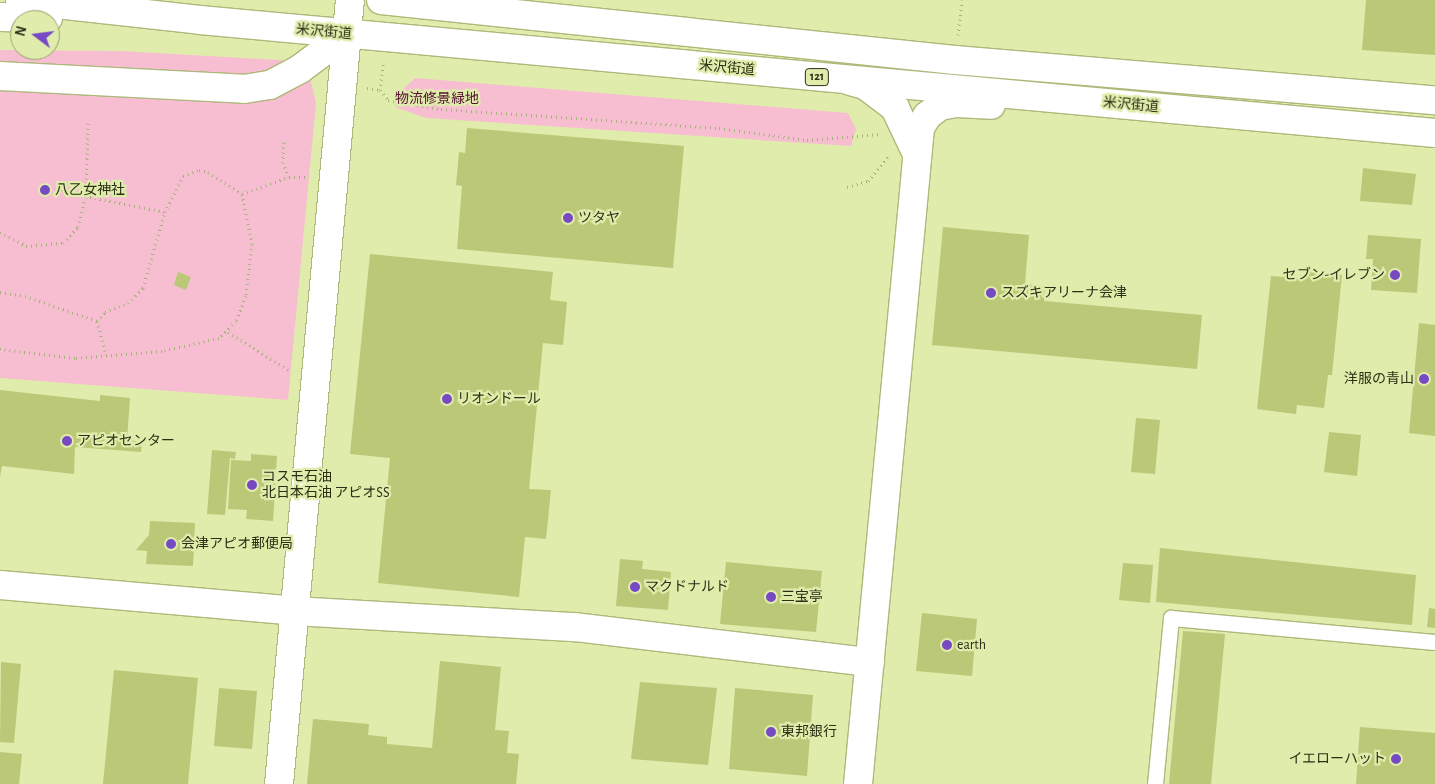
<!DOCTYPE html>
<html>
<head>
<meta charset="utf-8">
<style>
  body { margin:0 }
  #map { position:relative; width:1435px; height:784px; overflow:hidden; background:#dfecab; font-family:"Alegreya Sans","Noto Sans JP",sans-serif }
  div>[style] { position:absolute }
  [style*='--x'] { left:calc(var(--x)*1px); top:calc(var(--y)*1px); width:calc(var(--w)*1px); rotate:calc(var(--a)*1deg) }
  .green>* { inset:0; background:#f7bed1 }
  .building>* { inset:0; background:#bac878 }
  .path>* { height:3px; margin-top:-1.5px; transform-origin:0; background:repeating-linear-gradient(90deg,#a7b17c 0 1px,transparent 0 5px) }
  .roads { filter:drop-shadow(1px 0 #adb87a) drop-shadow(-1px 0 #adb87a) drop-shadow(0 1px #adb87a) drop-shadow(0 -1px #adb87a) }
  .lane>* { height:15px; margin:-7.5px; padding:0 7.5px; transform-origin:7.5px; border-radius:7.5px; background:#fff }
  .street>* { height:28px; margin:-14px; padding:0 14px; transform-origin:14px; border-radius:14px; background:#fff }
  .secondary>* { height:28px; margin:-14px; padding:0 14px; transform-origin:14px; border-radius:14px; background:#fff }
  .highway>* { height:28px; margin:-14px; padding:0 14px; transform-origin:14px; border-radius:14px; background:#fff }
  .dots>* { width:14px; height:14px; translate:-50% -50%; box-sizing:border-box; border:2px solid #dfecab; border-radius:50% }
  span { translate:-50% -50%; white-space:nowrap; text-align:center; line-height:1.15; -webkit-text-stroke:4.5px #dfecab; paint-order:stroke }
  .shield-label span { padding:1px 4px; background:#dfecab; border:1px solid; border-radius:4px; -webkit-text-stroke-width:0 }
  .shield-label { font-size:12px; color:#2b2f15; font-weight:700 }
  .street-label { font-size:14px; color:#2b2f15 }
  .park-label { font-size:14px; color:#560e31 }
  .poi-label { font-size:14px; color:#2b2f15 }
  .left { translate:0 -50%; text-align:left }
  .right { translate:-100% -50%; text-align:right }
  .north { position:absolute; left:10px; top:10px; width:50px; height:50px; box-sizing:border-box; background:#dfecab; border:1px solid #97a06f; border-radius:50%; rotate:285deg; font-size:14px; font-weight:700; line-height:20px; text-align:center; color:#2b2f15 }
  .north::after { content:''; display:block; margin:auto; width:18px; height:22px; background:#774ac3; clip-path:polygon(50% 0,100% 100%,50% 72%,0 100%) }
</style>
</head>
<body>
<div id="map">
  <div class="green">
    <i style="clip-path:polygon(0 50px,120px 51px,298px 61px,309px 73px,316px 103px,288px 400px,0 378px)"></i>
    <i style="clip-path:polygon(415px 78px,848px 113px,856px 129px,851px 146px,426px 118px,395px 107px,396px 96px)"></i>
  </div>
  <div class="building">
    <i style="clip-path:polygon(1366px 0,1435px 0,1435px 55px,1362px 50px)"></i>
    <i style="clip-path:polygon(467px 128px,684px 146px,673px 268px,457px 249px,462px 186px,456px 185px,459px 152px,465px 153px)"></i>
    <i style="clip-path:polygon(1363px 168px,1416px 174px,1412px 205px,1360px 201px)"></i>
    <i style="clip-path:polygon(943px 227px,1029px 235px,1025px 284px,1045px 286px,1044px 301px,1202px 315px,1197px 369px,932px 345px)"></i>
    <i style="clip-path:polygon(1368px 235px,1421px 239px,1417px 293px,1371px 290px,1373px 259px,1366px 259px)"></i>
    <i style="clip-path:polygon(370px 254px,553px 272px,550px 300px,567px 302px,563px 345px,543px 343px,529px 489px,551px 490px,546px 539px,525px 537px,519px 597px,378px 583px,390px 458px,350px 454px)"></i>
    <i style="clip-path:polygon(178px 272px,191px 277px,186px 290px,174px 285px)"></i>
    <i style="clip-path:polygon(1306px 272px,1342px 275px,1332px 375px,1328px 375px,1324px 408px,1297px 405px,1296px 414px,1257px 409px,1271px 276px,1305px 279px)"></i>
    <i style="clip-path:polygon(1419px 323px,1435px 325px,1435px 436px,1409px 433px)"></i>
    <i style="clip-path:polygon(0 390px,100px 401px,100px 395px,130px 398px,127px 440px,142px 442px,141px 452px,75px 447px,74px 474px,2px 466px,0 477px)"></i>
    <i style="clip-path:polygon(1136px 418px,1160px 420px,1155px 474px,1131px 472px)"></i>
    <i style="clip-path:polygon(1329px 432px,1361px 435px,1357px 476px,1324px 472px)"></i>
    <i style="clip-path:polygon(212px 450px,236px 452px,235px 459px,230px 458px,225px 515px,207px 514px)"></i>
    <i style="clip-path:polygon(251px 454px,277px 456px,273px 521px,246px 519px,247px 510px,228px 509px,231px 460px,251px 461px)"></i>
    <i style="clip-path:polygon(150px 521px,195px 523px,193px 566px,146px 564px,147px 551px,136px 550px,149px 535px)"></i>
    <i style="clip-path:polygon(1160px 548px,1416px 575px,1412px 625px,1156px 602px)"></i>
    <i style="clip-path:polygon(620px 559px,643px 561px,642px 569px,671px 572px,668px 610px,616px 606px)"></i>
    <i style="clip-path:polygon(726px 562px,822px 571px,816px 632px,720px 624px)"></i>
    <i style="clip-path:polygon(1123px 563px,1153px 565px,1150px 603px,1119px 600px)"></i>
    <i style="clip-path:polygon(1429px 608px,1435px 609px,1435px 628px,1427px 627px)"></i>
    <i style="clip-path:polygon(922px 613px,977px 619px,972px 676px,916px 671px)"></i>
    <i style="clip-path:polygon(1183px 631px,1225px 634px,1211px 784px,1169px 784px)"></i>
    <i style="clip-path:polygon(440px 661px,501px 667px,495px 730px,509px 731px,507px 753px,519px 754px,516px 784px,307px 784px,313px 719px,369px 724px,368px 735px,387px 737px,387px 744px,432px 748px)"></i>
    <i style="clip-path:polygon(1px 662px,21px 664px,14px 743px,0 742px)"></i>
    <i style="clip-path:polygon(114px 670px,198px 678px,188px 784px,103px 784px)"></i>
    <i style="clip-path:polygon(640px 682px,717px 688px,708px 765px,631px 759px)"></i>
    <i style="clip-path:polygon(219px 688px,257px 691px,252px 749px,214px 746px)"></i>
    <i style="clip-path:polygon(735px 688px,813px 695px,807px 776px,729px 769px)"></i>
    <i style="clip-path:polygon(1360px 727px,1435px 733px,1435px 784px,1356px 784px)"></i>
    <i style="clip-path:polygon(0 752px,22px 754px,19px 784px,0 784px)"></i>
  </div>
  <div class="path">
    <i style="--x:958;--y:35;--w:35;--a:-83"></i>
    <i style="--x:367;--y:88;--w:13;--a:9"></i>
    <i style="--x:380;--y:90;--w:13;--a:51"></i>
    <i style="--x:388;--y:100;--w:54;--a:9.6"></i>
    <i style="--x:441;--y:109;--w:279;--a:3.9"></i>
    <i style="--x:719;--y:128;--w:89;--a:7.8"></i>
    <i style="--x:807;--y:140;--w:73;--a:-4.7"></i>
    <i style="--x:380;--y:90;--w:26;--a:-83"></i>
    <i style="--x:289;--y:177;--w:20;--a:0"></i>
    <i style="--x:847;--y:187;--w:22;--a:-16"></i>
    <i style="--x:868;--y:181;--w:33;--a:-51"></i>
    <i style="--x:56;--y:189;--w:30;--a:9"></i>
    <i style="--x:242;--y:194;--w:50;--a:-19.9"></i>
    <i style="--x:289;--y:177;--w:15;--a:-113"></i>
    <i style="--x:283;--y:163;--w:24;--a:-88"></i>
    <i style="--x:85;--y:196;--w:82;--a:11.3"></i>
    <i style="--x:0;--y:232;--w:30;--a:28"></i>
    <i style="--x:26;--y:246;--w:37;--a:-5"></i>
    <i style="--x:63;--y:243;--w:22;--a:-47"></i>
    <i style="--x:78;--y:227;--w:34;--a:-76"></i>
    <i style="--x:86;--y:194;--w:73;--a:-88.4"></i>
    <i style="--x:0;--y:292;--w:25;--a:9"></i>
    <i style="--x:25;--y:296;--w:76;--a:19.1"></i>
    <i style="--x:97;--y:321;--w:12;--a:-48"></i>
    <i style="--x:105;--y:312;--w:25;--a:-21"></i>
    <i style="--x:128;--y:303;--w:21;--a:-45"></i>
    <i style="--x:143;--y:288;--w:79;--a:-73.9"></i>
    <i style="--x:165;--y:212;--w:40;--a:-63.4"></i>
    <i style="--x:183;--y:176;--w:17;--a:-21"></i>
    <i style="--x:199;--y:170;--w:9;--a:13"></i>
    <i style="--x:208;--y:172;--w:40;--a:32.9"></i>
    <i style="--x:242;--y:194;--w:51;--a:78.7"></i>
    <i style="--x:252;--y:244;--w:52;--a:96.6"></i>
    <i style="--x:246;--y:296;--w:27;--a:112"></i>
    <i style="--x:236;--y:321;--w:24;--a:135"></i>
    <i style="--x:219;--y:338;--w:58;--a:167.2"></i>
    <i style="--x:162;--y:351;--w:87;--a:175.4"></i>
    <i style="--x:75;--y:358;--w:76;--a:-173.2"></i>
    <i style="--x:97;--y:321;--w:35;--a:75"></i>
    <i style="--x:228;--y:332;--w:73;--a:32.2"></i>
  </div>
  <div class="roads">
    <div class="lane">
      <i style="--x:1155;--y:784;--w:167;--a:-84.5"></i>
      <i style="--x:1171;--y:618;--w:265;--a:5.2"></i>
    </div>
    <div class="street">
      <i style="--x:0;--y:76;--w:244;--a:3"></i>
      <i style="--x:244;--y:89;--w:26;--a:-9"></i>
      <i style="--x:270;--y:85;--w:34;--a:-28"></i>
      <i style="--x:300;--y:69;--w:59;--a:-36.7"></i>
      <i style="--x:850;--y:81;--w:16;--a:15"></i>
      <i style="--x:865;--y:85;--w:38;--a:37"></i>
      <i style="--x:895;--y:108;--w:47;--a:64.5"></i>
      <i style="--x:0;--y:585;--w:296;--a:5"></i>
      <i style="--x:295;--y:611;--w:280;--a:3.3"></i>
      <i style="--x:575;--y:627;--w:297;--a:6.8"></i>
      <i style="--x:858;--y:784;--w:659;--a:-84.6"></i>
      <i style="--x:920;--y:128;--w:14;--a:-60"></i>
      <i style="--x:927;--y:116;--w:16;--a:-38"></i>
      <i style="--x:940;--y:106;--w:16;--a:-11"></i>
      <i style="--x:956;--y:103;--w:35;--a:3"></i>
    </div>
    <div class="secondary">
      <i style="--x:279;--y:784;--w:787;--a:-84.83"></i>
    </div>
    <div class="highway">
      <i style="--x:20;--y:0;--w:181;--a:6.3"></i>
      <i style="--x:200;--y:20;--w:1240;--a:5.23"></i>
      <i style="--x:381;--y:0;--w:577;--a:5.97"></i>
      <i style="--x:955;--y:60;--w:482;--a:4.8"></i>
      <i style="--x:0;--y:17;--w:48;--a:1.2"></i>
    </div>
  </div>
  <div class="dots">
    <i style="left:45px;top:190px;background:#774ac3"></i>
    <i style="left:568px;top:218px;background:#774ac3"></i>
    <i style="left:1395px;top:275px;background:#774ac3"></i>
    <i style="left:991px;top:293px;background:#774ac3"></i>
    <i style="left:1424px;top:379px;background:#774ac3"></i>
    <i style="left:447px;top:399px;background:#774ac3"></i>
    <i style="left:67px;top:441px;background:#774ac3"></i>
    <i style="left:252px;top:485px;background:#774ac3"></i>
    <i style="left:171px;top:544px;background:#774ac3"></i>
    <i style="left:635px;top:587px;background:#774ac3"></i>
    <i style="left:771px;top:597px;background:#774ac3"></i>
    <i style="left:947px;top:645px;background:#774ac3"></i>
    <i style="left:771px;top:732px;background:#774ac3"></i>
    <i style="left:1396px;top:759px;background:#774ac3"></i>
  </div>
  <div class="shield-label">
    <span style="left:817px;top:77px">121</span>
  </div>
  <div class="street-label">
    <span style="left:324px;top:32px;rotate:5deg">米沢街道</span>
    <span style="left:727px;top:68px;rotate:5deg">米沢街道</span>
    <span style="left:1131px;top:105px;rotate:5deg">米沢街道</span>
  </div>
  <div class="park-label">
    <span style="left:437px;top:99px">物流修景緑地</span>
  </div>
  <div class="poi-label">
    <span class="left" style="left:55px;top:190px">八乙女神社</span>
    <span class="left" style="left:578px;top:218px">ツタヤ</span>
    <span class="right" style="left:1385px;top:275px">セブン-イレブン</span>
    <span class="left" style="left:1001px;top:293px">スズキアリーナ会津</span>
    <span class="right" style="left:1414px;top:379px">洋服の青山</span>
    <span class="left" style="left:457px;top:399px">リオンドール</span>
    <span class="left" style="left:77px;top:441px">アピオセンター</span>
    <span class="left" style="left:262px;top:485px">コスモ石油<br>北日本石油 アピオSS</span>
    <span class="left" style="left:181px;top:544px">会津アピオ郵便局</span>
    <span class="left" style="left:645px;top:587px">マクドナルド</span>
    <span class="left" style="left:781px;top:597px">三宝亭</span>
    <span class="left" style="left:957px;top:645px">earth</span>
    <span class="left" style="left:781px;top:732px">東邦銀行</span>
    <span class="right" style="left:1386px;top:759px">イエローハット</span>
  </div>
  <div class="north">N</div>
</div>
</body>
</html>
